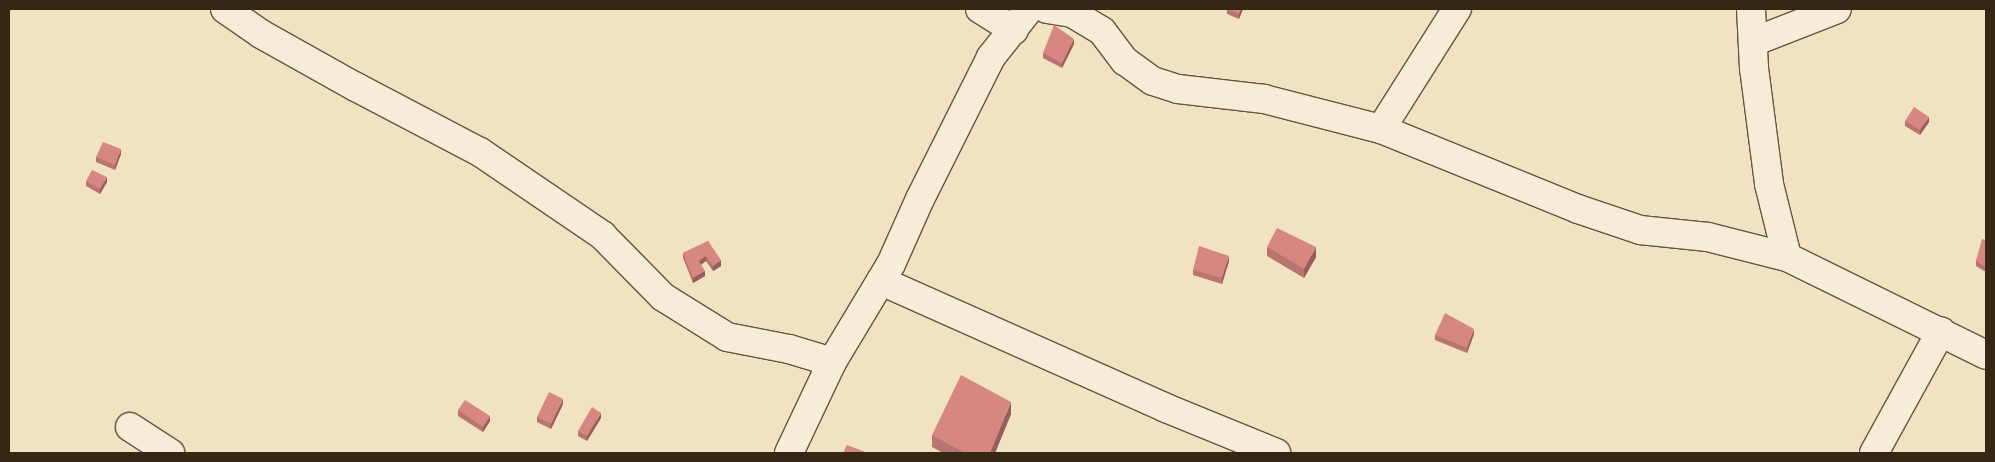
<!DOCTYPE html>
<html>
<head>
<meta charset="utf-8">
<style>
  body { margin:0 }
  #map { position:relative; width:1995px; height:462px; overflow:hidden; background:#f1e2c1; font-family:Alegreya,serif }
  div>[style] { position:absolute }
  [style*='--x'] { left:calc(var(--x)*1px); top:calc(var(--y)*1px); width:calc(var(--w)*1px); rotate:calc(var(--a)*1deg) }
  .roads { filter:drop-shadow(1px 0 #64563f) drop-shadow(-1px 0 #64563f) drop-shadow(0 1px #64563f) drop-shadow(0 -1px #64563f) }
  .minor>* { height:28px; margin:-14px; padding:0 14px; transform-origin:14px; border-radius:14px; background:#f6ecd7 }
  .wall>* { inset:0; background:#b8746f }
  .shaded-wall>* { inset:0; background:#965e5a }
  .building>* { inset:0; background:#d68781 }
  span { translate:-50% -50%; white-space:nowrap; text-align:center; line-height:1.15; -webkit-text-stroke:4.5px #f6ecd7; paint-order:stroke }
  .frame { position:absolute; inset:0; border:10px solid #352714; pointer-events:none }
</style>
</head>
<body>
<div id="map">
  <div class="roads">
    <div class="minor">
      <i style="--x:225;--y:9;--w:44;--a:34.8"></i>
      <i style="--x:261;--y:34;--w:109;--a:29.2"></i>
      <i style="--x:356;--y:87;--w:140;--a:27.7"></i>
      <i style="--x:480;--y:152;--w:148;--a:34.2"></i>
      <i style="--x:602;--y:235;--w:87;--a:45.5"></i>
      <i style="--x:663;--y:297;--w:75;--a:32"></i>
      <i style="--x:727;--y:337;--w:63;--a:11"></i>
      <i style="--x:789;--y:349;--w:45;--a:16.8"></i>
      <i style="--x:980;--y:9;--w:40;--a:32"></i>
      <i style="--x:1047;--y:9;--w:25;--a:9"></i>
      <i style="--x:1072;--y:13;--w:35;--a:31"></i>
      <i style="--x:1102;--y:31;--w:38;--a:53"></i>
      <i style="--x:1125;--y:61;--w:34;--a:36"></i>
      <i style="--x:1153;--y:81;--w:26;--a:18"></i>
      <i style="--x:1178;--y:89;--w:87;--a:6.6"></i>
      <i style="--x:1264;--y:99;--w:121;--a:14.4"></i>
      <i style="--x:1381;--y:129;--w:213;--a:22.1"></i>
      <i style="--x:1578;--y:209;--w:65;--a:18.7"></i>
      <i style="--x:1640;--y:230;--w:68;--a:5.9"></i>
      <i style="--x:1708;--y:237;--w:81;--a:14.2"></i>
      <i style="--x:1787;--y:257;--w:222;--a:26.2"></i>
      <i style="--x:1751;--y:9;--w:59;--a:87.1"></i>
      <i style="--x:1754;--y:68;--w:117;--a:82.6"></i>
      <i style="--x:1769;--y:184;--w:75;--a:76.1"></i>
      <i style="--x:1753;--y:42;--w:90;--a:-21.4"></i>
      <i style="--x:1381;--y:129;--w:142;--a:-57.7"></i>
      <i style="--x:881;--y:281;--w:312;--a:24"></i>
      <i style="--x:1166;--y:408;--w:119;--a:22.2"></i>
      <i style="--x:130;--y:427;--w:48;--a:33"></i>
      <i style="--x:789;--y:453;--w:101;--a:-64.7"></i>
      <i style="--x:832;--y:362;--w:114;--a:-59"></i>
      <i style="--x:891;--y:264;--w:71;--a:-66"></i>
      <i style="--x:920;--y:199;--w:159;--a:-63.4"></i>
      <i style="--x:991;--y:57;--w:61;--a:-51.6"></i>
      <i style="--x:1874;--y:453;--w:139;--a:-61.2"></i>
    </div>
  </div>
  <div class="wall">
    <i style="clip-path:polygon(1227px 9px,1243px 9px,1239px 19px,1227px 14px)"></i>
    <i style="clip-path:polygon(1074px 44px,1062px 68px,1043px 58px,1043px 53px)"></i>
    <i style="clip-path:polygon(1905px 121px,1929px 122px,1920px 135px,1905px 126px)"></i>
    <i style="clip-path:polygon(121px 154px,115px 170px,96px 162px,96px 157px)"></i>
    <i style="clip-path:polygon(86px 181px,107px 182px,100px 194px,86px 186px)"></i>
    <i style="clip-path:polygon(1986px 240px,1986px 272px,1976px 266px,1976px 261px)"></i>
    <i style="clip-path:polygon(708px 241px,721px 266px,713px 271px,706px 261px,701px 265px,705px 276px,693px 283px,683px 258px,683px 253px)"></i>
    <i style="clip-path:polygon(1267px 247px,1316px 257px,1304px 278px,1267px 256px)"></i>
    <i style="clip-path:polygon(1229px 261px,1222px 284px,1193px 275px,1193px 270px)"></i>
    <i style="clip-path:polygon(1474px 334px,1467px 353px,1435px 340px,1435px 335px)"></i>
    <i style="clip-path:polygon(563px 404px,551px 429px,537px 422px,537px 417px)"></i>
    <i style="clip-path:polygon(458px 410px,490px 421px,483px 432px,458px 416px)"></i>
    <i style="clip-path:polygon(1011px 414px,995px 453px,943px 453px,932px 447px,932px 435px)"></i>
    <i style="clip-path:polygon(601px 418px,587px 441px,578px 436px,578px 431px)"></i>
  </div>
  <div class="shaded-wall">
    <i style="clip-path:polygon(1241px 9px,1243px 9px,1239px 19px,1239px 14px)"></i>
    <i style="clip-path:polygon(1074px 39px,1074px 44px,1062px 68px,1062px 63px)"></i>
    <i style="clip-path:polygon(1929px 117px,1929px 122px,1920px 135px,1920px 130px)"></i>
    <i style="clip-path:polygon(121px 149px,121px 154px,115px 170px,115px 165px)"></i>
    <i style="clip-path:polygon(107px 177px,107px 182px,100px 194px,100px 189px)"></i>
    <i style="clip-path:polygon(1316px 247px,1316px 257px,1304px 278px,1304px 269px)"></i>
    <i style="clip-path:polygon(706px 256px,706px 261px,699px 266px,699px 261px)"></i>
    <i style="clip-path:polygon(1229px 256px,1229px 261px,1222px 284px,1222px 278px)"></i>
    <i style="clip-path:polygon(721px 260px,721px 266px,713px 271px,713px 266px)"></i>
    <i style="clip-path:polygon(705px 271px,705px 276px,693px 283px,693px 278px)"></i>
    <i style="clip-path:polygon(1474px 329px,1474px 334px,1467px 353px,1467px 348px)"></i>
    <i style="clip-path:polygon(563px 399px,563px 404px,551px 429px,551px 424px)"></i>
    <i style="clip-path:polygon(1011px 402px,1011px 414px,995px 453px,990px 453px)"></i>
    <i style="clip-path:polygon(601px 413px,601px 418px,587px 441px,587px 436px)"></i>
    <i style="clip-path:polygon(490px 416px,490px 421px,483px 432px,483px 427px)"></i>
  </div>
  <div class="building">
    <i style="clip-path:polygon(1227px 9px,1241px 9px,1239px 14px)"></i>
    <i style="clip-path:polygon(1054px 25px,1074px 39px,1062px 63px,1043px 53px)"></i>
    <i style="clip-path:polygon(1914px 107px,1929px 117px,1920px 130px,1905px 121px)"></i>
    <i style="clip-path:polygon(103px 142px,121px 149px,115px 165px,96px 157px)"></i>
    <i style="clip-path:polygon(92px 170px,107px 177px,100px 189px,86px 181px)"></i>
    <i style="clip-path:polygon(1277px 228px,1316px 247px,1304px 269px,1267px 247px)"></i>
    <i style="clip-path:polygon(1982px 239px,1986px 240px,1986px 267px,1976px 261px)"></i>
    <i style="clip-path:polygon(708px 241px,721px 260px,713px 266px,706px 256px,699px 261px,705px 271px,693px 278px,683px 253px)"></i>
    <i style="clip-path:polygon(1199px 246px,1229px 256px,1222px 278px,1193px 270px)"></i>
    <i style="clip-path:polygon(1445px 313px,1474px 329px,1467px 348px,1435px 335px)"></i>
    <i style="clip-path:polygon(961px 375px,1011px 402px,990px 453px,965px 453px,932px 435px)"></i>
    <i style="clip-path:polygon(549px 392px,563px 399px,551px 424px,537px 417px)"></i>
    <i style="clip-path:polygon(465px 400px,490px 416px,483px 427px,458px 410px)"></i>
    <i style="clip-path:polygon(592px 407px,601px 413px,587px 436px,578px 431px)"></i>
    <i style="clip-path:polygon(847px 445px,868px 453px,843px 453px)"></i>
  </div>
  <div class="frame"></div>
</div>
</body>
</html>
